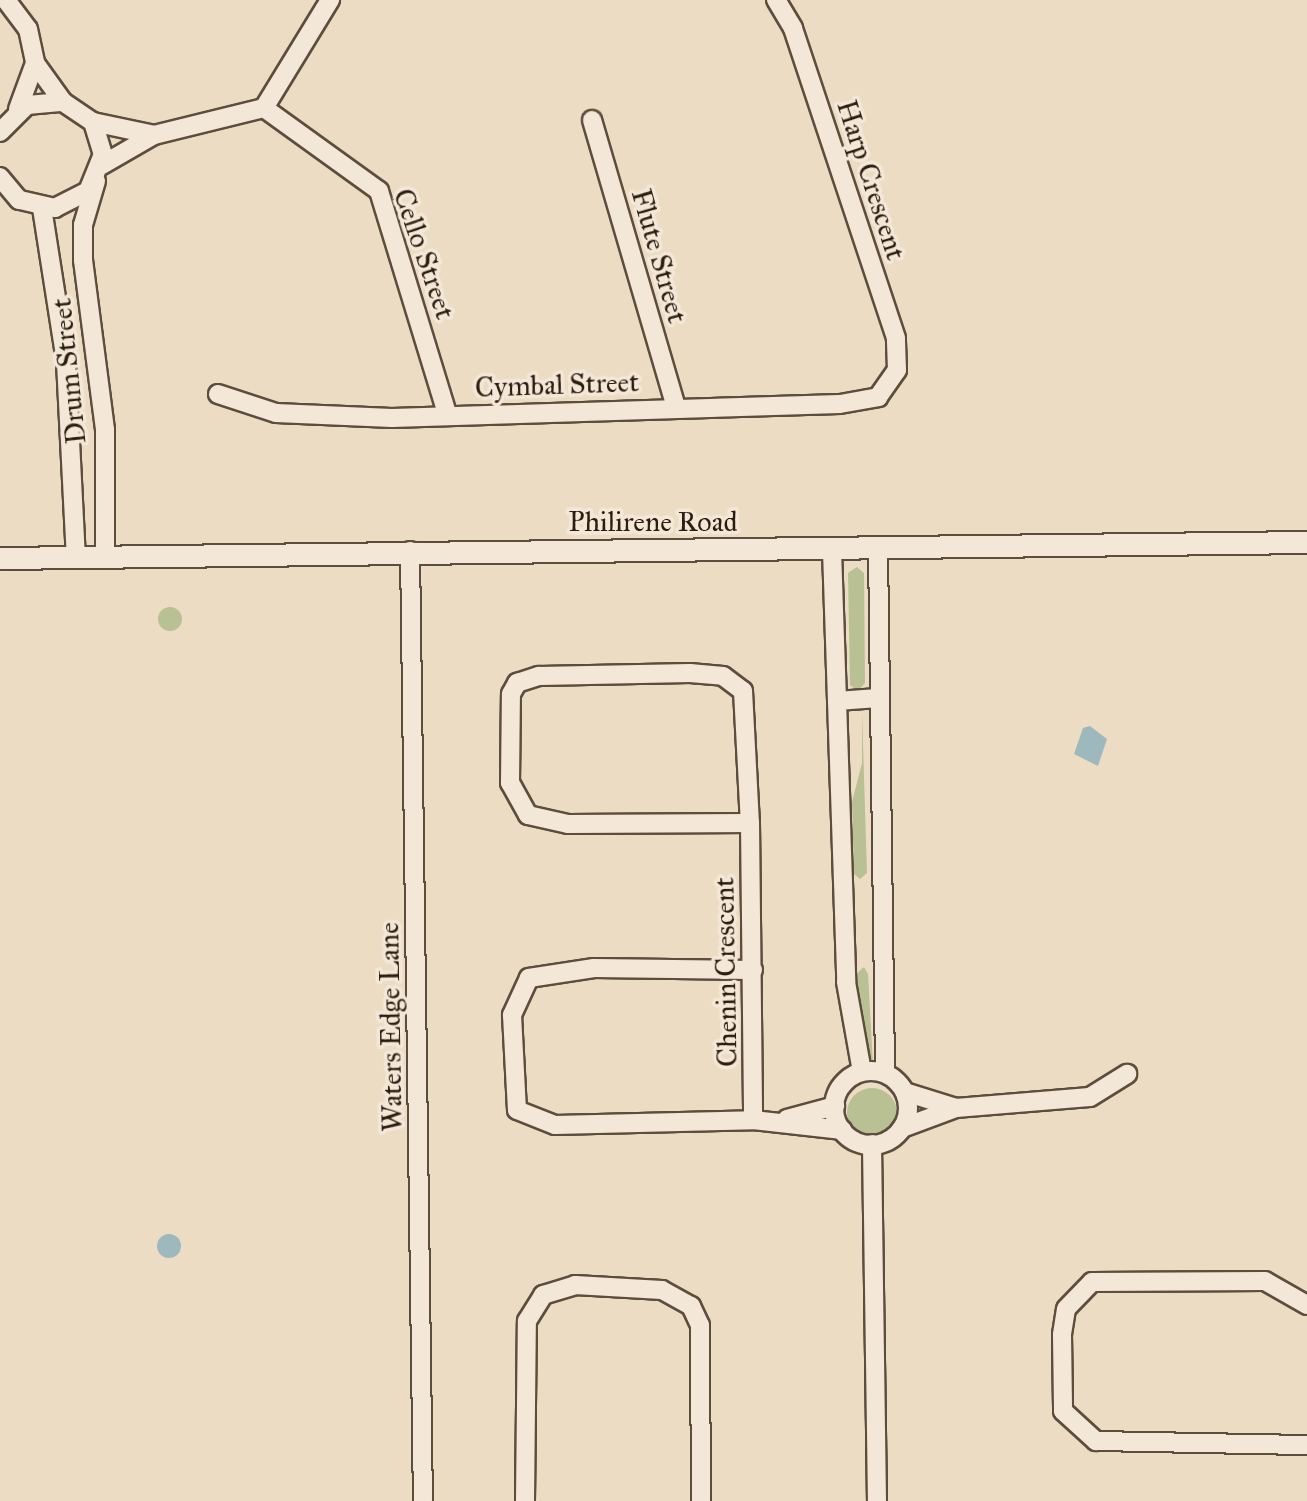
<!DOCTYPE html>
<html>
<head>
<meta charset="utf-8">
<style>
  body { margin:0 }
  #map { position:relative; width:1307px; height:1501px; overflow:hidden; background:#ecdcc3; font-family:"IM FELL Great Primer",serif }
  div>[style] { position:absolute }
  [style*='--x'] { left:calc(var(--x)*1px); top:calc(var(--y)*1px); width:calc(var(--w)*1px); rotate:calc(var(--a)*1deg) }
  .green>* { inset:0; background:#b9c093 }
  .round { border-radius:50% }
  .water>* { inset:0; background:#9db9be }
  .roads { filter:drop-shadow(2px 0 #5d4d3d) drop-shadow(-2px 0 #5d4d3d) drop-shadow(0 2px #5d4d3d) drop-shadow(0 -2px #5d4d3d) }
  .minor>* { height:18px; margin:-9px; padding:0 9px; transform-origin:9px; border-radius:9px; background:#f3e8d8 }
  .minor>.ring { margin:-9px; padding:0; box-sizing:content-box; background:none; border:18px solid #f3e8d8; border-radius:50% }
  .tertiary>* { height:21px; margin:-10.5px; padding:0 10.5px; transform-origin:10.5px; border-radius:10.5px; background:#f3e8d8 }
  span { translate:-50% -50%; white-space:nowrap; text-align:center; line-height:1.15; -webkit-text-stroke:7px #f3e8d8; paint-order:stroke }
  .street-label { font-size:28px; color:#2d1d10 }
</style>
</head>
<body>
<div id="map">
  <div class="green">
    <i style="clip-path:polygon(857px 567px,864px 573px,865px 683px,858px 691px,850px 685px,848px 573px)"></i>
    <i class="round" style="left:158px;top:607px;width:24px;height:24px"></i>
    <i style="clip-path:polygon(862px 711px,867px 873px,860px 879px,854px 874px,852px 802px,862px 763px)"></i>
    <i style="clip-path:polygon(864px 967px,868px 974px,873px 1065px,855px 997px,855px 975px)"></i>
    <i class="round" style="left:847px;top:1088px;width:50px;height:50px"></i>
  </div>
  <div class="water">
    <i style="clip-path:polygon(1090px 726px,1107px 739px,1098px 766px,1074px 754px,1083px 728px)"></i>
    <i class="round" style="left:157px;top:1234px;width:24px;height:24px"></i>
  </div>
  <div class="roads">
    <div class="minor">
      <i style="--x:6;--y:0;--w:36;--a:53"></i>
      <i style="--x:28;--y:29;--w:35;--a:78"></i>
      <i style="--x:35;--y:63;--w:48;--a:54.3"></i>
      <i style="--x:264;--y:108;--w:142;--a:35.8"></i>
      <i style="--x:379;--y:191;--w:235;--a:73"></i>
      <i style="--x:264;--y:108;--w:127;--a:-58.6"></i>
      <i style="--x:18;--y:109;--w:49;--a:-69.7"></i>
      <i style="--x:592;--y:120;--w:299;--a:73.7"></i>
      <i style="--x:93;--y:122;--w:62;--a:12"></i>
      <i style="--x:154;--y:135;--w:113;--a:-13.8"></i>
      <i style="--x:0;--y:132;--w:38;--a:-45"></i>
      <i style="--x:27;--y:105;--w:36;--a:-5"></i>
      <i style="--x:63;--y:102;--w:36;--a:34"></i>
      <i style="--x:93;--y:122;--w:34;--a:73"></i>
      <i style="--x:103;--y:154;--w:40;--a:112"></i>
      <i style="--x:88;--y:191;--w:37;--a:153"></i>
      <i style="--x:55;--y:208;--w:37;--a:-167"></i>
      <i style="--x:19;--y:200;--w:30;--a:-130"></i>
      <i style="--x:102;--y:165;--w:60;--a:-30"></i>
      <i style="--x:96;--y:181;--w:46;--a:106.5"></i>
      <i style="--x:83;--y:225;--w:35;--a:90"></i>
      <i style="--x:83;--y:260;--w:171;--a:82.6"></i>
      <i style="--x:105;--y:430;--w:127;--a:90"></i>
      <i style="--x:42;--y:208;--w:156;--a:81.1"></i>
      <i style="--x:66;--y:362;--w:195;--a:87.1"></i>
      <i style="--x:218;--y:394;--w:61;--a:18.1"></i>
      <i style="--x:276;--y:413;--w:116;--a:2.5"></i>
      <i style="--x:392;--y:418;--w:448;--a:-1.8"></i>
      <i style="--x:840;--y:404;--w:39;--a:-10"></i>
      <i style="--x:878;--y:397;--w:33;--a:-55"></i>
      <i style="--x:897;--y:370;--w:32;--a:-92"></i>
      <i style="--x:896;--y:338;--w:327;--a:-108.4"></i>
      <i style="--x:793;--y:28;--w:33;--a:-121"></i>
      <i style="--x:878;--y:549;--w:524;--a:89.23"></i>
      <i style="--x:832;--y:550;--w:432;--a:88.1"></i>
      <i style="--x:846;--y:982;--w:91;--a:79.9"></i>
      <i style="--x:410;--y:551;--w:950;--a:89.22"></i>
      <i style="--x:837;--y:701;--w:41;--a:-4.2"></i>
      <i style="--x:750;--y:823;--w:182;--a:179.7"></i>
      <i style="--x:568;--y:824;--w:41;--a:-167.3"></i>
      <i style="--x:528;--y:815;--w:37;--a:-119"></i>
      <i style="--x:510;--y:783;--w:89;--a:-89.4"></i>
      <i style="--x:511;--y:694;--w:13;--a:-61"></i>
      <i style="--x:517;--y:683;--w:23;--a:-18"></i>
      <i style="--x:539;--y:676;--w:151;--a:-1.1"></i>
      <i style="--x:690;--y:673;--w:33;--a:5"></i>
      <i style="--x:723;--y:676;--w:25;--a:37"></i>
      <i style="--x:743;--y:691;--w:132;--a:87"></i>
      <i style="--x:750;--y:823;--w:297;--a:89.4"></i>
      <i style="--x:753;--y:970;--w:159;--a:-179.3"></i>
      <i style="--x:594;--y:968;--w:66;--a:171.3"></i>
      <i style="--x:529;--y:978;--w:41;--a:114.7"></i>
      <i style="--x:512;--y:1015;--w:95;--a:87"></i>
      <i style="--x:517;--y:1110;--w:41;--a:21.5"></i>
      <i style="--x:555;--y:1125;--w:198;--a:-1.4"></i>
      <i style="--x:753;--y:1120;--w:90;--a:6.4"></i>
      <i class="ring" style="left:834px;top:1071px;width:56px;height:56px"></i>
      <i style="--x:905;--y:1092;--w:53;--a:17.4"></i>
      <i style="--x:787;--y:1119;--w:50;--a:-15.2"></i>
      <i style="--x:902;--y:1128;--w:58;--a:-20.3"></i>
      <i style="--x:956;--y:1108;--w:134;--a:-4.7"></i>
      <i style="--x:1090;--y:1097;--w:44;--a:-31.9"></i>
      <i style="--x:872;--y:1144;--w:357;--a:89.2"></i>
      <i style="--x:1307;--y:1305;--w:48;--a:-150.3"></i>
      <i style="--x:1265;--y:1281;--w:173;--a:179.7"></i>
      <i style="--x:1092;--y:1282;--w:37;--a:134"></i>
      <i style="--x:1066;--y:1309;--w:26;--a:99"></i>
      <i style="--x:1062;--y:1335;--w:76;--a:89.2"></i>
      <i style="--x:1063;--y:1411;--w:45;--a:42.3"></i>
      <i style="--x:1096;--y:1441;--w:211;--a:1.1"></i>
      <i style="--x:525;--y:1501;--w:180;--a:-89.4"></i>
      <i style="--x:527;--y:1321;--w:31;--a:-58"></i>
      <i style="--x:543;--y:1295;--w:34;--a:-17"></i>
      <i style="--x:575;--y:1285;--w:87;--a:3.3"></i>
      <i style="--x:662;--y:1290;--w:33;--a:29"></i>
      <i style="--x:691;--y:1306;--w:21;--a:65"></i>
      <i style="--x:700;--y:1325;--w:176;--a:89.7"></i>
    </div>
    <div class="tertiary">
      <i style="--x:0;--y:558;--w:1307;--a:-0.7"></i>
    </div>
  </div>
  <div class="street-label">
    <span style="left:871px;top:180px;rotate:72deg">Harp Crescent</span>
    <span style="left:424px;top:254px;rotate:71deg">Cello Street</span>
    <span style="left:659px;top:256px;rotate:74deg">Flute Street</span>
    <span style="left:69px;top:371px;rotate:-96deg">Drum Street</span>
    <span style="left:557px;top:385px;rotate:-2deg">Cymbal Street</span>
    <span style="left:653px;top:522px">Philirene Road</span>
    <span style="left:726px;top:972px;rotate:-91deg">Chenin Crescent</span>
    <span style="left:391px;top:1027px;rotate:-91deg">Waters Edge Lane</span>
  </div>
</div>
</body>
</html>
